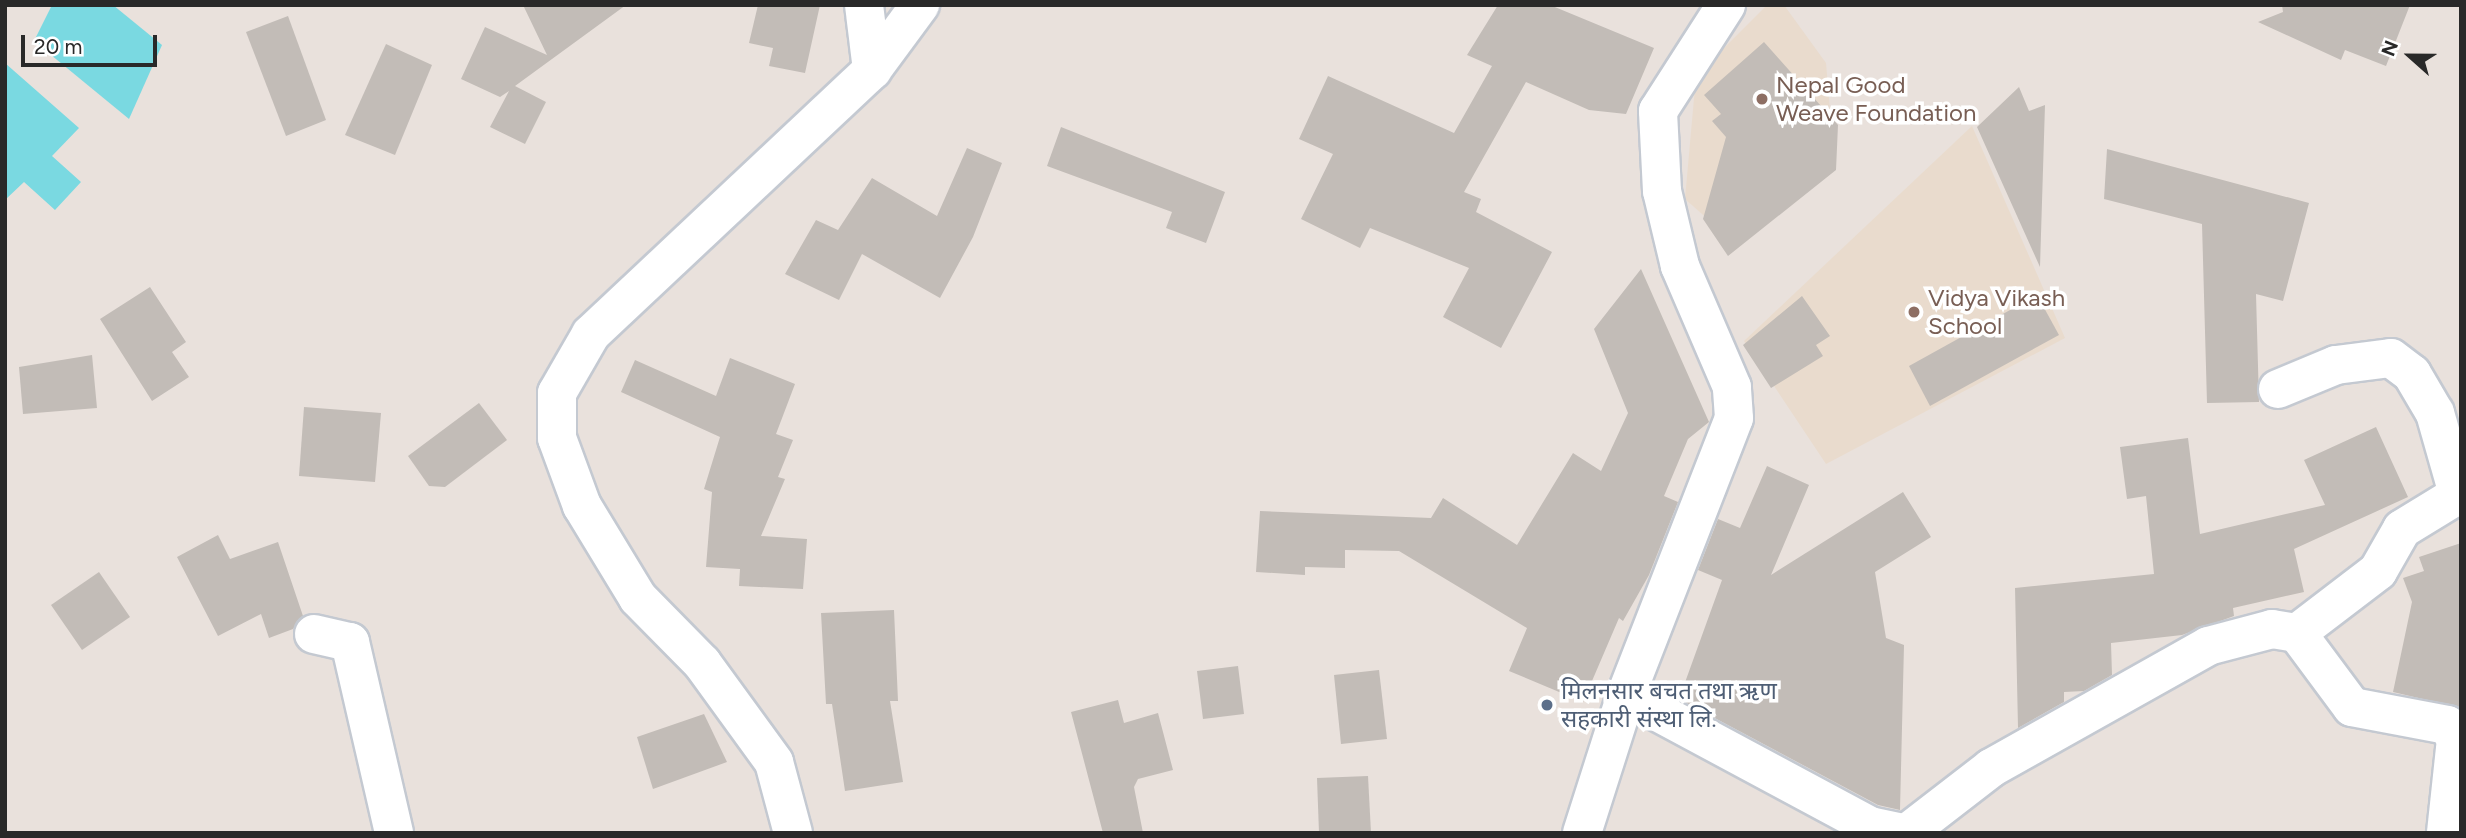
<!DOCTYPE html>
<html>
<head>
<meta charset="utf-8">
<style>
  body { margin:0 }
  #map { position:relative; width:2466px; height:838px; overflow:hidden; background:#e9e1dc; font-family:Figtree,"Noto Sans Devanagari",sans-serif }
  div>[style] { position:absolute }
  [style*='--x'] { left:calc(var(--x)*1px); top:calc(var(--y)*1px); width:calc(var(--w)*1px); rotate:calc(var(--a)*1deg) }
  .education>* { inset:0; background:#e9dbcd }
  .water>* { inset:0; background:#7ad9e1 }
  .building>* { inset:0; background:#c2bcb7 }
  .roads { filter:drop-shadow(2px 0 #c4c9d1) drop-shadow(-2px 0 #c4c9d1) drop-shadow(0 2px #c4c9d1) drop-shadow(0 -2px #c4c9d1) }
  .street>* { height:38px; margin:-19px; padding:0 19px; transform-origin:19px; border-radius:19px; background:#fff }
  .dots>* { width:19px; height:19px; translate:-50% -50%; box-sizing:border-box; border:4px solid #fff; border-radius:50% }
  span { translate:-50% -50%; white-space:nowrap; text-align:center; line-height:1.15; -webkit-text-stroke:7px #fff; paint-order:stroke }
  .education-label { font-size:24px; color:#785e54 }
  .left { translate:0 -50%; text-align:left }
  .service-label { font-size:24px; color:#4e5e75 }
  .frame { position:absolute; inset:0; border:7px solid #292929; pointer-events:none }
  .north { position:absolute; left:2375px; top:21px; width:70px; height:70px; -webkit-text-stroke:5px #fff; paint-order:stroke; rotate:291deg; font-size:19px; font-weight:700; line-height:28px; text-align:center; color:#292929 }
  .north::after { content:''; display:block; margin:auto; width:24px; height:32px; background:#292929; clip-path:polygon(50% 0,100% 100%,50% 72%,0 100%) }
  .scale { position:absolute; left:21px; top:35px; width:136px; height:32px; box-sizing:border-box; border:4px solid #292929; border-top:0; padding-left:9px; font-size:21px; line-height:24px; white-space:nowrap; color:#292929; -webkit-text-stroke:5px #fff; paint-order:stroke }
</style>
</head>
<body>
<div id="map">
  <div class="education">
    <i style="clip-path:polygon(1767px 5px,1784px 5px,1826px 63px,1831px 122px,1719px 229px,1685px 199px,1696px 76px)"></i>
    <i style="clip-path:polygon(1972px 126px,2065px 338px,1826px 464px,1744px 341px)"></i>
  </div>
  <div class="water">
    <i style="clip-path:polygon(52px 5px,113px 5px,162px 45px,129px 119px,34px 41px)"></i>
    <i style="clip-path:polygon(5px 63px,79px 128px,52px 156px,81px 182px,55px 210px,24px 182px,5px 200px)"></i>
  </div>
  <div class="building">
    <i style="clip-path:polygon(523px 5px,626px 5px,515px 86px,546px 102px,525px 144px,490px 127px,509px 91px,500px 97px,461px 79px,485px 27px,547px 55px)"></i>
    <i style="clip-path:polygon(758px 5px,820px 5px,805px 73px,769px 66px,773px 48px,749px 43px)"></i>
    <i style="clip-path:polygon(1498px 5px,1550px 5px,1654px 48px,1626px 114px,1589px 110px,1526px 82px,1464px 192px,1481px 199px,1476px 212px,1552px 252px,1501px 348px,1443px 317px,1469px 268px,1370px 228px,1360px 248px,1301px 219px,1333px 154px,1299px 139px,1328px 76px,1454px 133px,1492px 66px,1467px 55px)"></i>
    <i style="clip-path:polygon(2282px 5px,2410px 5px,2386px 66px,2345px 50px,2341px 60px,2258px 22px,2283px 12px)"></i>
    <i style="clip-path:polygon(288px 16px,326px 120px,286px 136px,246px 32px)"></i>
    <i style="clip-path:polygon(1764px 42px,1838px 125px,1836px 170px,1728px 256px,1703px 219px,1726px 137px,1712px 121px,1721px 114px,1704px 95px)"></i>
    <i style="clip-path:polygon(386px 44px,432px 65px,395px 155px,345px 135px)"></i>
    <i style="clip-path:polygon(2019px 87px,2029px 111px,2045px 105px,2040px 267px,1977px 127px)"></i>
    <i style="clip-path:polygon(1061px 127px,1225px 192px,1206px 243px,1166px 228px,1172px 212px,1047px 166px)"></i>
    <i style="clip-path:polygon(967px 148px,1002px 163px,973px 237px,940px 298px,862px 254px,839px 300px,785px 274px,816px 220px,838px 230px,872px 178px,937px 216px)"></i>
    <i style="clip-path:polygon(2107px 149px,2309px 203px,2283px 301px,2256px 294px,2259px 402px,2207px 403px,2202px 224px,2104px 199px)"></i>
    <i style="clip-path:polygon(1641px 269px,1709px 422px,1688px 439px,1664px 496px,1678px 502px,1649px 575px,1623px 621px,1619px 618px,1583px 702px,1509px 671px,1527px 628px,1399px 551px,1345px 550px,1345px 568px,1305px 567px,1305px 575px,1256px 572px,1260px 511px,1431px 518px,1443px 498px,1517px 545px,1573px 453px,1601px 471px,1628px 413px,1594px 329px)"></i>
    <i style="clip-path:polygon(150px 287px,186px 342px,172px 352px,189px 377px,152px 401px,100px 319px)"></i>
    <i style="clip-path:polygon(2037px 295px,2059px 335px,1930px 406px,1909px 366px)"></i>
    <i style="clip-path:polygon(1802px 296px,1830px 336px,1816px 345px,1823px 356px,1771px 388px,1743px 345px)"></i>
    <i style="clip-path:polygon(92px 355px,97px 408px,23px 414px,19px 367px)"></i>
    <i style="clip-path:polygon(730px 358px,795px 384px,776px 434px,793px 440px,778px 477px,785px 479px,761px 536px,807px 539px,803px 589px,739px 586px,740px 569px,706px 567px,712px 492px,704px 489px,720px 437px,621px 392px,635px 360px,716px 396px)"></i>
    <i style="clip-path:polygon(479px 403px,507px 440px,445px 487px,429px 486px,408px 456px)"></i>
    <i style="clip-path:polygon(304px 407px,381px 413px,375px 482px,299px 476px)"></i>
    <i style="clip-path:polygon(2376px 427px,2408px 497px,2294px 549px,2304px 592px,2233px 608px,2234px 616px,2182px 635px,2111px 643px,2112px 675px,2084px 691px,2064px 692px,2064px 702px,2018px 728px,2015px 588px,2154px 574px,2146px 496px,2127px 499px,2120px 447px,2188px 438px,2200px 534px,2325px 505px,2304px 460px)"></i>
    <i style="clip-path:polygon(1767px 466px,1809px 485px,1771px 575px,1903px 492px,1931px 537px,1875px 572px,1886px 638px,1904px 645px,1900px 810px,1878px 805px,1679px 699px,1722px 580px,1698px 570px,1718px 519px,1740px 528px)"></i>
    <i style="clip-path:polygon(218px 535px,230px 559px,278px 542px,303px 616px,293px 629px,269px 638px,261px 614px,218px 636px,177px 557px)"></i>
    <i style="clip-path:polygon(2461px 543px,2461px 708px,2393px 692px,2412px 602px,2403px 578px,2424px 571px,2419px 557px)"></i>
    <i style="clip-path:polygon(99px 572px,130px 617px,82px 650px,51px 605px)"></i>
    <i style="clip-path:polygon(894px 610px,898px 701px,890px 701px,903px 782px,845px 791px,832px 704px,826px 704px,821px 613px)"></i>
    <i style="clip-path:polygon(1238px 666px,1244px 714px,1203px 719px,1197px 671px)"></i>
    <i style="clip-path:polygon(1379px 670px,1387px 739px,1341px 744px,1334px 675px)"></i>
    <i style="clip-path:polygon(1118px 700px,1124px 723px,1158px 713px,1173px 770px,1138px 779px,1134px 787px,1143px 833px,1103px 833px,1071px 712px)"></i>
    <i style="clip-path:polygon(704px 714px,727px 762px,653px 789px,637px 737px)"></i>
    <i style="clip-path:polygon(1368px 776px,1371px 833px,1319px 833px,1317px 778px)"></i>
  </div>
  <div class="roads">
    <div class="street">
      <i style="--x:872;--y:70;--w:81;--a:-53.6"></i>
      <i style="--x:2278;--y:389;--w:63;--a:-22.5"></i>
      <i style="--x:2336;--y:365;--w:55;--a:-7.3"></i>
      <i style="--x:2391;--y:358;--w:26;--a:37"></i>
      <i style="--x:2412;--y:374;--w:45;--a:59.5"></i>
      <i style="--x:2435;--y:413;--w:84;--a:74.1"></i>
      <i style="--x:2297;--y:633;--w:102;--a:-37.4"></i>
      <i style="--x:2378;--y:571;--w:48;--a:-60.3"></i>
      <i style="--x:2402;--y:529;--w:69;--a:-31.4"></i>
      <i style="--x:314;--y:634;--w:37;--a:13"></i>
      <i style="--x:350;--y:642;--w:196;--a:77"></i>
      <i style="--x:1626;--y:695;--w:277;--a:28.2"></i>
      <i style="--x:1870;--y:826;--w:34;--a:12"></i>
      <i style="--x:793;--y:833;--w:73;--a:-105"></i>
      <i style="--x:774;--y:762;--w:122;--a:-126"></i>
      <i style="--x:702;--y:663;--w:91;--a:-134.6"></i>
      <i style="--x:638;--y:598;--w:108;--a:-121.3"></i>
      <i style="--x:582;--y:506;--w:72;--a:-110.2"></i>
      <i style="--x:557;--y:438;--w:45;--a:-90"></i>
      <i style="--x:557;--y:393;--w:68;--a:-60"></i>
      <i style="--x:591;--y:334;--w:386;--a:-43.2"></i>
      <i style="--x:872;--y:70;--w:65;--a:-97"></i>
      <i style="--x:1582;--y:833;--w:145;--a:-72.3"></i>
      <i style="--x:1626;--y:695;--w:297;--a:-68.7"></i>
      <i style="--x:1734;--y:418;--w:31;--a:-94"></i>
      <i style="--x:1732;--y:387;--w:132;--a:-113.3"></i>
      <i style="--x:1680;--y:266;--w:77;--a:-103.5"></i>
      <i style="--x:1662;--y:191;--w:80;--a:-92.9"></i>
      <i style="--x:1658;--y:111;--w:126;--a:-57.3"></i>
      <i style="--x:1907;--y:833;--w:106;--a:-37.7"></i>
      <i style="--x:1991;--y:768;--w:249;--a:-29.3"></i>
      <i style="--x:2208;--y:646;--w:66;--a:-14.9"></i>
      <i style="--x:2272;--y:629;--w:25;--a:9"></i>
      <i style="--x:2297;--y:633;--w:92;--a:53.4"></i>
      <i style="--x:2352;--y:707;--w:97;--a:10.7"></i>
      <i style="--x:2447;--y:725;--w:17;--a:57"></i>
      <i style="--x:2456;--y:739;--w:95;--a:96.1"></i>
    </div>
  </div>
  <div class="dots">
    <i style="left:1762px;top:99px;background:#8d6e63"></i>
    <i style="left:1914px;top:312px;background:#8d6e63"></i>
    <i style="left:1547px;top:705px;background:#5c6f8a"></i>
  </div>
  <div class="education-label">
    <span class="left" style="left:1776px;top:99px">Nepal Good<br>Weave Foundation</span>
    <span class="left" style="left:1928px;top:312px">Vidya Vikash<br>School</span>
  </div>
  <div class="service-label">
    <span class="left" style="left:1561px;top:705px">मिलनसार बचत तथा ऋण<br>सहकारी संस्था लि.</span>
  </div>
  <div class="frame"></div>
  <div class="north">N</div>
  <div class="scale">20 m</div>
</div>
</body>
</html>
